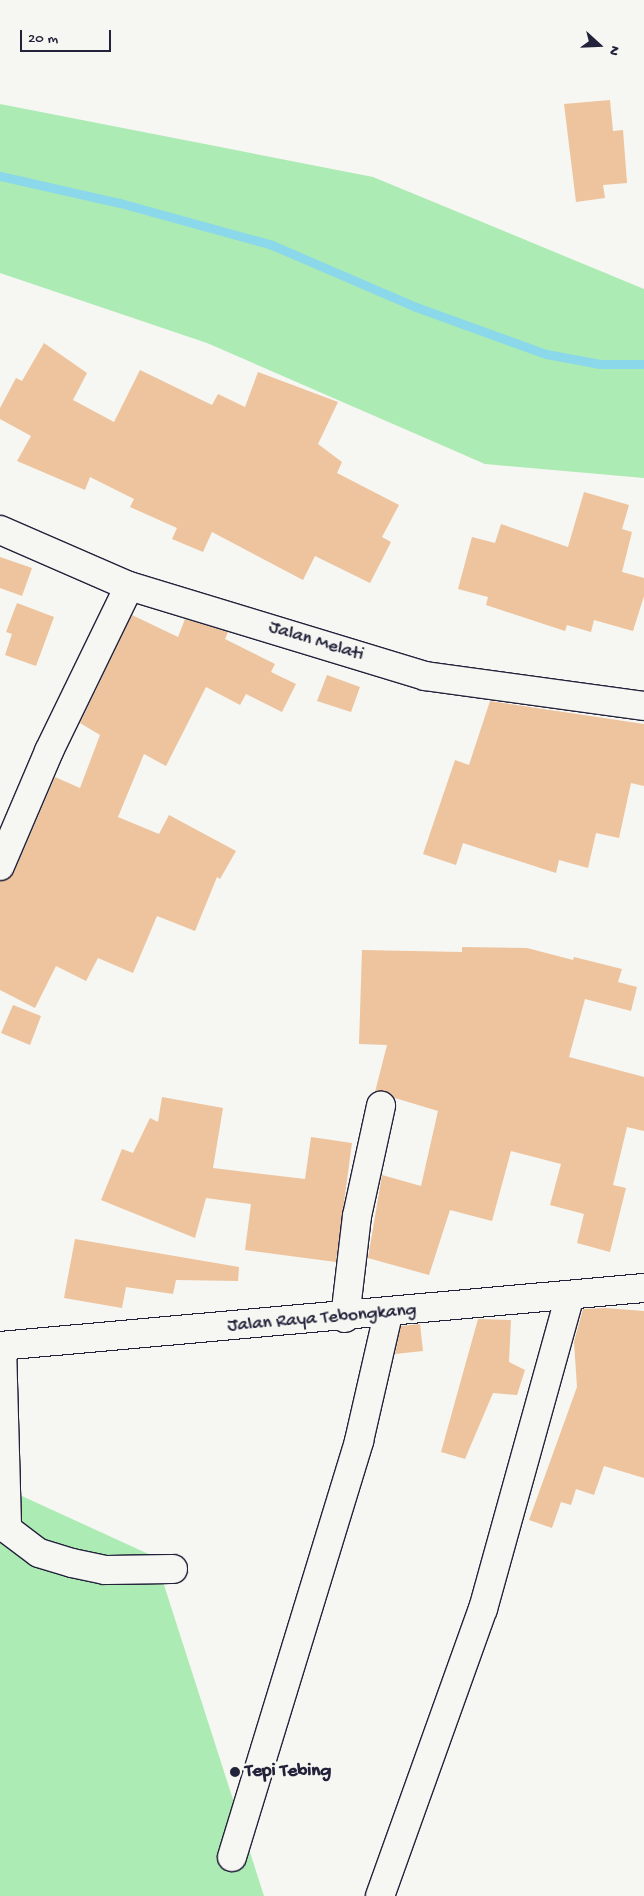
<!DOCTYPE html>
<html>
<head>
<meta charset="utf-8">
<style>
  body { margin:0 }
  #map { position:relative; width:644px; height:1896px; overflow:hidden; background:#f6f6f2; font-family:"Gochi Hand",sans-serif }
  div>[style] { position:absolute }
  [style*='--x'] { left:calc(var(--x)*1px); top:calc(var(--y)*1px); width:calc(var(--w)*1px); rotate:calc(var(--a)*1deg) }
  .green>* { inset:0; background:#acebb3 }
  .stream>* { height:9px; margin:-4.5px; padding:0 4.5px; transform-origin:4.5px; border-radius:4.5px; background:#8bd8eb }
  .building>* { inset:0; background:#edc49d }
  .roads { filter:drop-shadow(1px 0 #22223b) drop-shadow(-1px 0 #22223b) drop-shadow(0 1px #22223b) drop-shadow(0 -1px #22223b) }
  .street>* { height:28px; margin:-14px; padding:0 14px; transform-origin:14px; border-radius:14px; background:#f6f6f2 }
  .primary>* { height:28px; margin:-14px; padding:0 14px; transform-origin:14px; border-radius:14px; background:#f6f6f2 }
  .dots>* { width:14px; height:14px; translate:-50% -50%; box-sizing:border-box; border:2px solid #f6f6f2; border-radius:50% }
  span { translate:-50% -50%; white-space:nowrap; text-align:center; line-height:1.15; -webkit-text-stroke:5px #f6f6f2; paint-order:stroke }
  .street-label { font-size:19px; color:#22223b }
  .poi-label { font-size:19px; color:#22223b; font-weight:700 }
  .left { translate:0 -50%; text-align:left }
  .north { position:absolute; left:574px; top:20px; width:50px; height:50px; -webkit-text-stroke:4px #f6f6f2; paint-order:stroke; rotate:110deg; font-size:14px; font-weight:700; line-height:20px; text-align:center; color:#22223b }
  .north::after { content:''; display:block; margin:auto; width:18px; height:22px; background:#22223b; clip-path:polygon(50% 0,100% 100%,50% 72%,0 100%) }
  .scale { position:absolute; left:20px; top:30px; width:91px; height:22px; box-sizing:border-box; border:2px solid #22223b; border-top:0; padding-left:6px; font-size:15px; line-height:18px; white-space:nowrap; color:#22223b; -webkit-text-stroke:4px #f6f6f2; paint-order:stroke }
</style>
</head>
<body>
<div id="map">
  <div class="green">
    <i style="clip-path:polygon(0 104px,373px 177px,644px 289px,644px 478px,485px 464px,207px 343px,0 273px)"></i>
    <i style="clip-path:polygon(0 1486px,155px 1557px,264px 1896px,0 1896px)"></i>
  </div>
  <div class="stream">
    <i style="--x:0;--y:176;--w:123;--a:12.7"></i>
    <i style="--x:120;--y:203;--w:158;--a:15.4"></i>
    <i style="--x:272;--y:245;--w:157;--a:23.3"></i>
    <i style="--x:416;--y:307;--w:138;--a:19.9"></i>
    <i style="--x:546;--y:354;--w:55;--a:10.5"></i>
    <i style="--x:600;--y:364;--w:44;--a:0"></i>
  </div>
  <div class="building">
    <i style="clip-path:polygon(610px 100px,613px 131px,623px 130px,627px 183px,603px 185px,605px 198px,576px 202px,564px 104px)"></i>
    <i style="clip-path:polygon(44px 343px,87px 373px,73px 400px,114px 422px,140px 370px,212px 405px,218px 394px,245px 407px,258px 372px,338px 402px,318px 444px,342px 462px,337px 473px,399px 505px,382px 537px,391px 542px,370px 583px,315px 556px,303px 580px,212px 532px,203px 552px,172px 539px,177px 528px,130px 507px,134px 499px,90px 477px,85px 490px,17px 461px,31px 436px,0 419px,0 408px,16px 378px,22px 381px)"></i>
    <i style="clip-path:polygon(584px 492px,629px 505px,622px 529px,632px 532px,622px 572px,644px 578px,644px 596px,633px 631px,594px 620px,591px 632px,567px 625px,565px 631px,486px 605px,488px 597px,458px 589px,472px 537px,495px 543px,501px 524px,568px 547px)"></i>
    <i style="clip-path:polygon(0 557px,32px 568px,22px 596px,0 588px)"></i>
    <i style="clip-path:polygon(17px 603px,54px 617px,36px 666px,5px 655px,12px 634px,6px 632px)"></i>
    <i style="clip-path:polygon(132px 615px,178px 637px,185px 619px,228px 632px,225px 639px,275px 664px,271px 672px,296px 684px,282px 712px,246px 694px,240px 705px,206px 687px,166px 766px,144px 754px,118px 817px,159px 834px,169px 815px,236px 851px,220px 879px,217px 877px,195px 931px,157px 916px,133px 973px,98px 958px,86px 981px,56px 966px,35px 1008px,0 990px,0 881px,14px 872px,55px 777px,80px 788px,100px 735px,80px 723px)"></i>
    <i style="clip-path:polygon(327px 675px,360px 687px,351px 712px,317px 701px)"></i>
    <i style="clip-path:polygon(490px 701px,644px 724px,644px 786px,631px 783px,619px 838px,596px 833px,588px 868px,559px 860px,556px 873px,463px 843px,456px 865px,423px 854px,455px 760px,469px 765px)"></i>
    <i style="clip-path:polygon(462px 947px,527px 948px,573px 960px,574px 957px,622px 969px,618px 982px,637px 987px,631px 1011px,585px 999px,569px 1057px,644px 1077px,644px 1131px,627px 1127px,613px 1185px,626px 1188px,610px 1252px,577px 1243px,584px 1214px,550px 1205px,561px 1164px,511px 1151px,492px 1221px,450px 1210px,429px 1275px,368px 1258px,382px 1175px,421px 1186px,438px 1111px,375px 1092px,387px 1045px,359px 1044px,362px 950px,462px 952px)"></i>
    <i style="clip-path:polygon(13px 1005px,41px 1016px,30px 1045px,1px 1033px)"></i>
    <i style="clip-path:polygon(162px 1097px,223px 1108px,213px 1168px,305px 1179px,311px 1137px,352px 1143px,336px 1262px,245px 1250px,251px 1204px,206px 1198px,195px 1238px,101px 1200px,122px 1149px,133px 1153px,150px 1118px,158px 1122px)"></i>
    <i style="clip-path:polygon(75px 1239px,239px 1267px,238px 1281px,176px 1280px,173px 1294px,126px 1287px,122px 1308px,64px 1298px)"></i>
    <i style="clip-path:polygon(605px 1308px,644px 1311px,644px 1478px,604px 1466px,594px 1495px,576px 1489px,571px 1505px,561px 1502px,552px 1528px,529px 1520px,577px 1387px,574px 1342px,583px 1309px)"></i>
    <i style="clip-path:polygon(478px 1319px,511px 1320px,509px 1362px,525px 1370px,517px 1395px,493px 1393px,465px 1459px,441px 1452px)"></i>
    <i style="clip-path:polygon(420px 1324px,423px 1351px,395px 1354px,401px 1326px)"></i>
  </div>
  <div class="roads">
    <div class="street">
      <i style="--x:0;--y:530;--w:141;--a:23.5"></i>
      <i style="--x:129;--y:586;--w:309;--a:16.9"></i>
      <i style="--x:425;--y:676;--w:221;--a:7.8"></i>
      <i style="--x:0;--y:866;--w:125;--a:-66.9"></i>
      <i style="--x:49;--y:751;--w:183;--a:-64.1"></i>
      <i style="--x:345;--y:1318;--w:103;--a:-83.3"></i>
      <i style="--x:357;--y:1216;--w:113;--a:-77.7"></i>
      <i style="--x:2;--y:1346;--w:183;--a:88.4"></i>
      <i style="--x:7;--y:1529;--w:40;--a:37"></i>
      <i style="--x:39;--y:1553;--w:34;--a:17"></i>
      <i style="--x:72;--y:1563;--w:34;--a:12"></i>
      <i style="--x:105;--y:1570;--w:68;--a:-0.8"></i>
      <i style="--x:232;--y:1857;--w:435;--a:-73"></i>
      <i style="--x:359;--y:1441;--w:130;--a:-77.1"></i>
      <i style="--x:380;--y:1896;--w:305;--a:-70.3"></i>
      <i style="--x:483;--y:1609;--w:325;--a:-74.5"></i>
    </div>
    <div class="primary">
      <i style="--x:0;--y:1346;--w:647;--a:-5.15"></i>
    </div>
  </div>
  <div class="dots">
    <i style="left:235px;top:1772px;background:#22223b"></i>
  </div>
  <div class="street-label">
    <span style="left:316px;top:642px;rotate:17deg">Jalan Melati</span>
    <span style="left:322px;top:1319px;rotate:-5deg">Jalan Raya Tebongkang</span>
  </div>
  <div class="poi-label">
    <span class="left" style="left:245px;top:1772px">Tepi Tebing</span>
  </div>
  <div class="north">N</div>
  <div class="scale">20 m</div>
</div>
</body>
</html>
